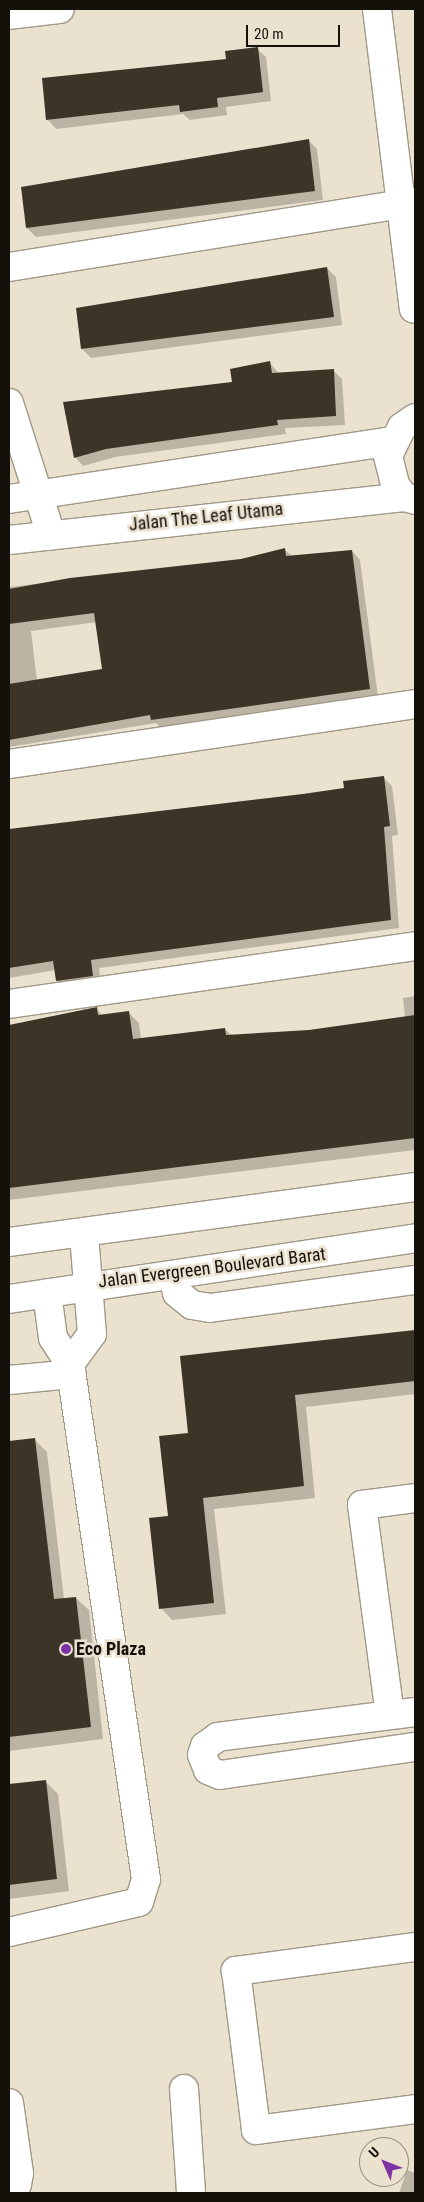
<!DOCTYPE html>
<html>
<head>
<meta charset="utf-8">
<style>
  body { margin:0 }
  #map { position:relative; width:424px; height:2202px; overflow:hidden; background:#eae1cf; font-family:"Roboto Condensed",sans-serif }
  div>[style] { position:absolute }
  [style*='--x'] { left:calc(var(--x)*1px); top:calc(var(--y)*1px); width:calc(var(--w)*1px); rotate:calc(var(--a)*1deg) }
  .shadow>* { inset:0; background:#0003 }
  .building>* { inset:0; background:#3c3527 }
  .roads { filter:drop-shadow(1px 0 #a19887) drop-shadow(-1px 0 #a19887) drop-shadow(0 1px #a19887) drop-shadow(0 -1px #a19887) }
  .minor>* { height:28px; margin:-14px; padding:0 14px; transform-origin:14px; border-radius:14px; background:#fff }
  .dots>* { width:14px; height:14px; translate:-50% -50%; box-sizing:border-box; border:2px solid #eae1cf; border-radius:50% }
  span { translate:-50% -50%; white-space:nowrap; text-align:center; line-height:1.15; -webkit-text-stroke:5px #eae1cf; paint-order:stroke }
  .street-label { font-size:18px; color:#14110b }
  .poi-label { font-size:18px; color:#14110b; font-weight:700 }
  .left { translate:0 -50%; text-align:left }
  .frame { position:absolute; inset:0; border:10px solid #14110b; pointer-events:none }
  .north { position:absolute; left:359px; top:2137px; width:50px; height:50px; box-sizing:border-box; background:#eae1cf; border:1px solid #948e81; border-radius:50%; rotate:314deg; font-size:14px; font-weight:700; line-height:20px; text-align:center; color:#14110b }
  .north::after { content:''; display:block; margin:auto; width:18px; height:22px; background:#7d32a3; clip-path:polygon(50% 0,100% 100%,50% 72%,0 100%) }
  .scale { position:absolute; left:246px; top:25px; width:94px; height:22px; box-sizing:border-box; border:2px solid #14110b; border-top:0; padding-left:6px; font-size:15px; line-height:18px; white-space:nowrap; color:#14110b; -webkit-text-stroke:4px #eae1cf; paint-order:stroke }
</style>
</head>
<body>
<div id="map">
  <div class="shadow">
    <i style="clip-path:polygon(257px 49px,266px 57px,271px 101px,226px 107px,227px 115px,190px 120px,183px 114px,56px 129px,48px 120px)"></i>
    <i style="clip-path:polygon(308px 140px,317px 149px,323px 200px,36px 237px,27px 228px)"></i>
    <i style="clip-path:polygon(327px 268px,336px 277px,342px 325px,91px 358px,82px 349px)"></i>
    <i style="clip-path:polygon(270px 363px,279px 374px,334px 371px,342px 379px,345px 425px,285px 428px,286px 434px,115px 457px,83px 466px,75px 457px)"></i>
    <i style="clip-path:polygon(evenodd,285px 550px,292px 556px,352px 551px,360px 560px,378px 697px,161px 728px,156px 723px,9px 747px,9px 587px,241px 560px,285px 550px,97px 622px,103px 670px,37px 681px,31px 631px,97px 622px)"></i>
    <i style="clip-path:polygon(383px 777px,392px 786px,398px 835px,392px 836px,399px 928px,99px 968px,101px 985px,66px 990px,57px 981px,56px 970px,9px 978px,9px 836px,119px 816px,346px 789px)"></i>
    <i style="clip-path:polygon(415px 996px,415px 1150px,9px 1200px,9px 1026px,96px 1009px,103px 1016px,128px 1012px,139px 1023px,141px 1039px,225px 1029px,232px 1036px,309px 1031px,405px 1017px,403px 998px)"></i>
    <i style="clip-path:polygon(415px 1331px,415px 1394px,306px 1407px,315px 1498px,214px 1509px,226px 1614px,172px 1620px,161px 1608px,169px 1517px,190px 1434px,182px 1357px)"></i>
    <i style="clip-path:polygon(34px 1439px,47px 1452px,64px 1599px,76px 1598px,89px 1610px,103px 1739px,9px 1751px,9px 1442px)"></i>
    <i style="clip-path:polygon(45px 1781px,58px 1794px,69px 1891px,9px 1899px,9px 1786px)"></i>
    <i style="clip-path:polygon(407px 2170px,415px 2173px,415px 2193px,399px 2193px)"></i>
  </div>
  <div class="building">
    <i style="clip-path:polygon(258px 47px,263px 92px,217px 98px,218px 107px,180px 112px,179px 105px,46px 120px,42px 78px,226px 59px,225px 51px)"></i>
    <i style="clip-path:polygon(309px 139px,315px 191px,26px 228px,21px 187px)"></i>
    <i style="clip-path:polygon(327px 267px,334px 317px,81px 349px,76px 308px)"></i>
    <i style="clip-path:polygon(270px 361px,272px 373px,334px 369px,336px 416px,277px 420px,278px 425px,106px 449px,74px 458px,63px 402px,232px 382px,230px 369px)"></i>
    <i style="clip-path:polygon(285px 548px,286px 556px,352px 550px,370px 689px,151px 720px,150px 715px,9px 740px,9px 684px,102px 669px,94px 613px,9px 624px,9px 589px,70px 578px,241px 559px)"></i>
    <i style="clip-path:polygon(384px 776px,390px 826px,384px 827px,391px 920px,91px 960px,93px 976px,56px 981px,53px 961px,9px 968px,9px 829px,303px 794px,344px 788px,343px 781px)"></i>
    <i style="clip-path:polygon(97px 1007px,98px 1015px,129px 1011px,133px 1039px,225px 1028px,226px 1035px,309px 1030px,415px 1015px,415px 1138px,9px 1188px,9px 1025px)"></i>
    <i style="clip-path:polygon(415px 1330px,415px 1381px,295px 1395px,304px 1486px,203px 1498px,214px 1603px,159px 1609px,149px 1518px,168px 1516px,159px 1436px,188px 1433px,180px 1356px)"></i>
    <i style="clip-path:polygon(35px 1438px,54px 1599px,76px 1597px,91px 1727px,9px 1737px,9px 1441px)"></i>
    <i style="clip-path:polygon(46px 1780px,57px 1879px,9px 1885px,9px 1784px)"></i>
  </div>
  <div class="roads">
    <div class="minor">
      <i style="--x:377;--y:9;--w:302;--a:83"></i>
      <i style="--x:9;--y:15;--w:51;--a:-6.7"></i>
      <i style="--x:9;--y:267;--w:411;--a:-9.1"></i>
      <i style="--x:9;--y:403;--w:139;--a:72.3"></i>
      <i style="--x:415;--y:418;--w:16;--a:145"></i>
      <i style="--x:402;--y:427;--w:32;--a:116"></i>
      <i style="--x:388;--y:456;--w:30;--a:76"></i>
      <i style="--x:395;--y:485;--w:15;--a:53"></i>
      <i style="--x:404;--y:497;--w:11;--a:15"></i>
      <i style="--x:9;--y:499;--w:387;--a:-8.6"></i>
      <i style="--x:9;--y:540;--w:397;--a:-6.2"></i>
      <i style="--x:9;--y:764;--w:410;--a:-8.4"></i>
      <i style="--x:9;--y:1004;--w:410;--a:-8.1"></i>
      <i style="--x:9;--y:1242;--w:410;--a:-7.7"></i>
      <i style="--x:173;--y:1275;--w:18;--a:77"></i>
      <i style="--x:177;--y:1293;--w:19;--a:39"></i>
      <i style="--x:192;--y:1305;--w:18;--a:9"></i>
      <i style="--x:210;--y:1308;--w:207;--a:-7.8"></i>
      <i style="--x:9;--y:1299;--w:411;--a:-8.5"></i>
      <i style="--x:70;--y:1364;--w:37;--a:-54"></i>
      <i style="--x:92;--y:1334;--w:100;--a:-94.6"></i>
      <i style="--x:9;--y:1380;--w:63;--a:-5.4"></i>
      <i style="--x:415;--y:1712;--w:199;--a:172.8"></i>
      <i style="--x:218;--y:1737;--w:16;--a:145"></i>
      <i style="--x:205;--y:1746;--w:9;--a:108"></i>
      <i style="--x:202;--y:1755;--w:16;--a:68"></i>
      <i style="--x:208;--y:1770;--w:13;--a:23"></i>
      <i style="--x:220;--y:1775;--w:197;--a:-8.2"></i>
      <i style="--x:390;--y:1715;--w:212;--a:-97.6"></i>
      <i style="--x:362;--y:1505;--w:53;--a:-7.5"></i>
      <i style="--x:9;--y:1932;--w:133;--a:-13"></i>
      <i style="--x:139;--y:1902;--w:24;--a:-73"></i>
      <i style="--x:146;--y:1879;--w:521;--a:-98.39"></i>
      <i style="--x:70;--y:1364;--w:31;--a:-123"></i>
      <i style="--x:53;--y:1338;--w:45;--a:-97.6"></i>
      <i style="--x:415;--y:1947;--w:181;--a:172.4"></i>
      <i style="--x:236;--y:1971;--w:160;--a:82.8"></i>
      <i style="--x:256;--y:2130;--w:160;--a:-7.5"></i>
      <i style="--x:184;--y:2089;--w:104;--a:86.1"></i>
      <i style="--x:9;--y:2103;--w:71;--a:81.9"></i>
      <i style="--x:19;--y:2173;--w:11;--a:100"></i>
      <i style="--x:17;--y:2184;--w:10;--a:143"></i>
    </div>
  </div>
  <div class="dots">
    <i style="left:66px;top:1649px;background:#7d32a3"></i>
  </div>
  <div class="street-label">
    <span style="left:206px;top:517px;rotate:-6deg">Jalan The Leaf Utama</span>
    <span style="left:212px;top:1268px;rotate:-7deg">Jalan Evergreen Boulevard Barat</span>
  </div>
  <div class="poi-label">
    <span class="left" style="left:76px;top:1649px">Eco Plaza</span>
  </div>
  <div class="frame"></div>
  <div class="north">U</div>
  <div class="scale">20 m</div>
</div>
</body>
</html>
